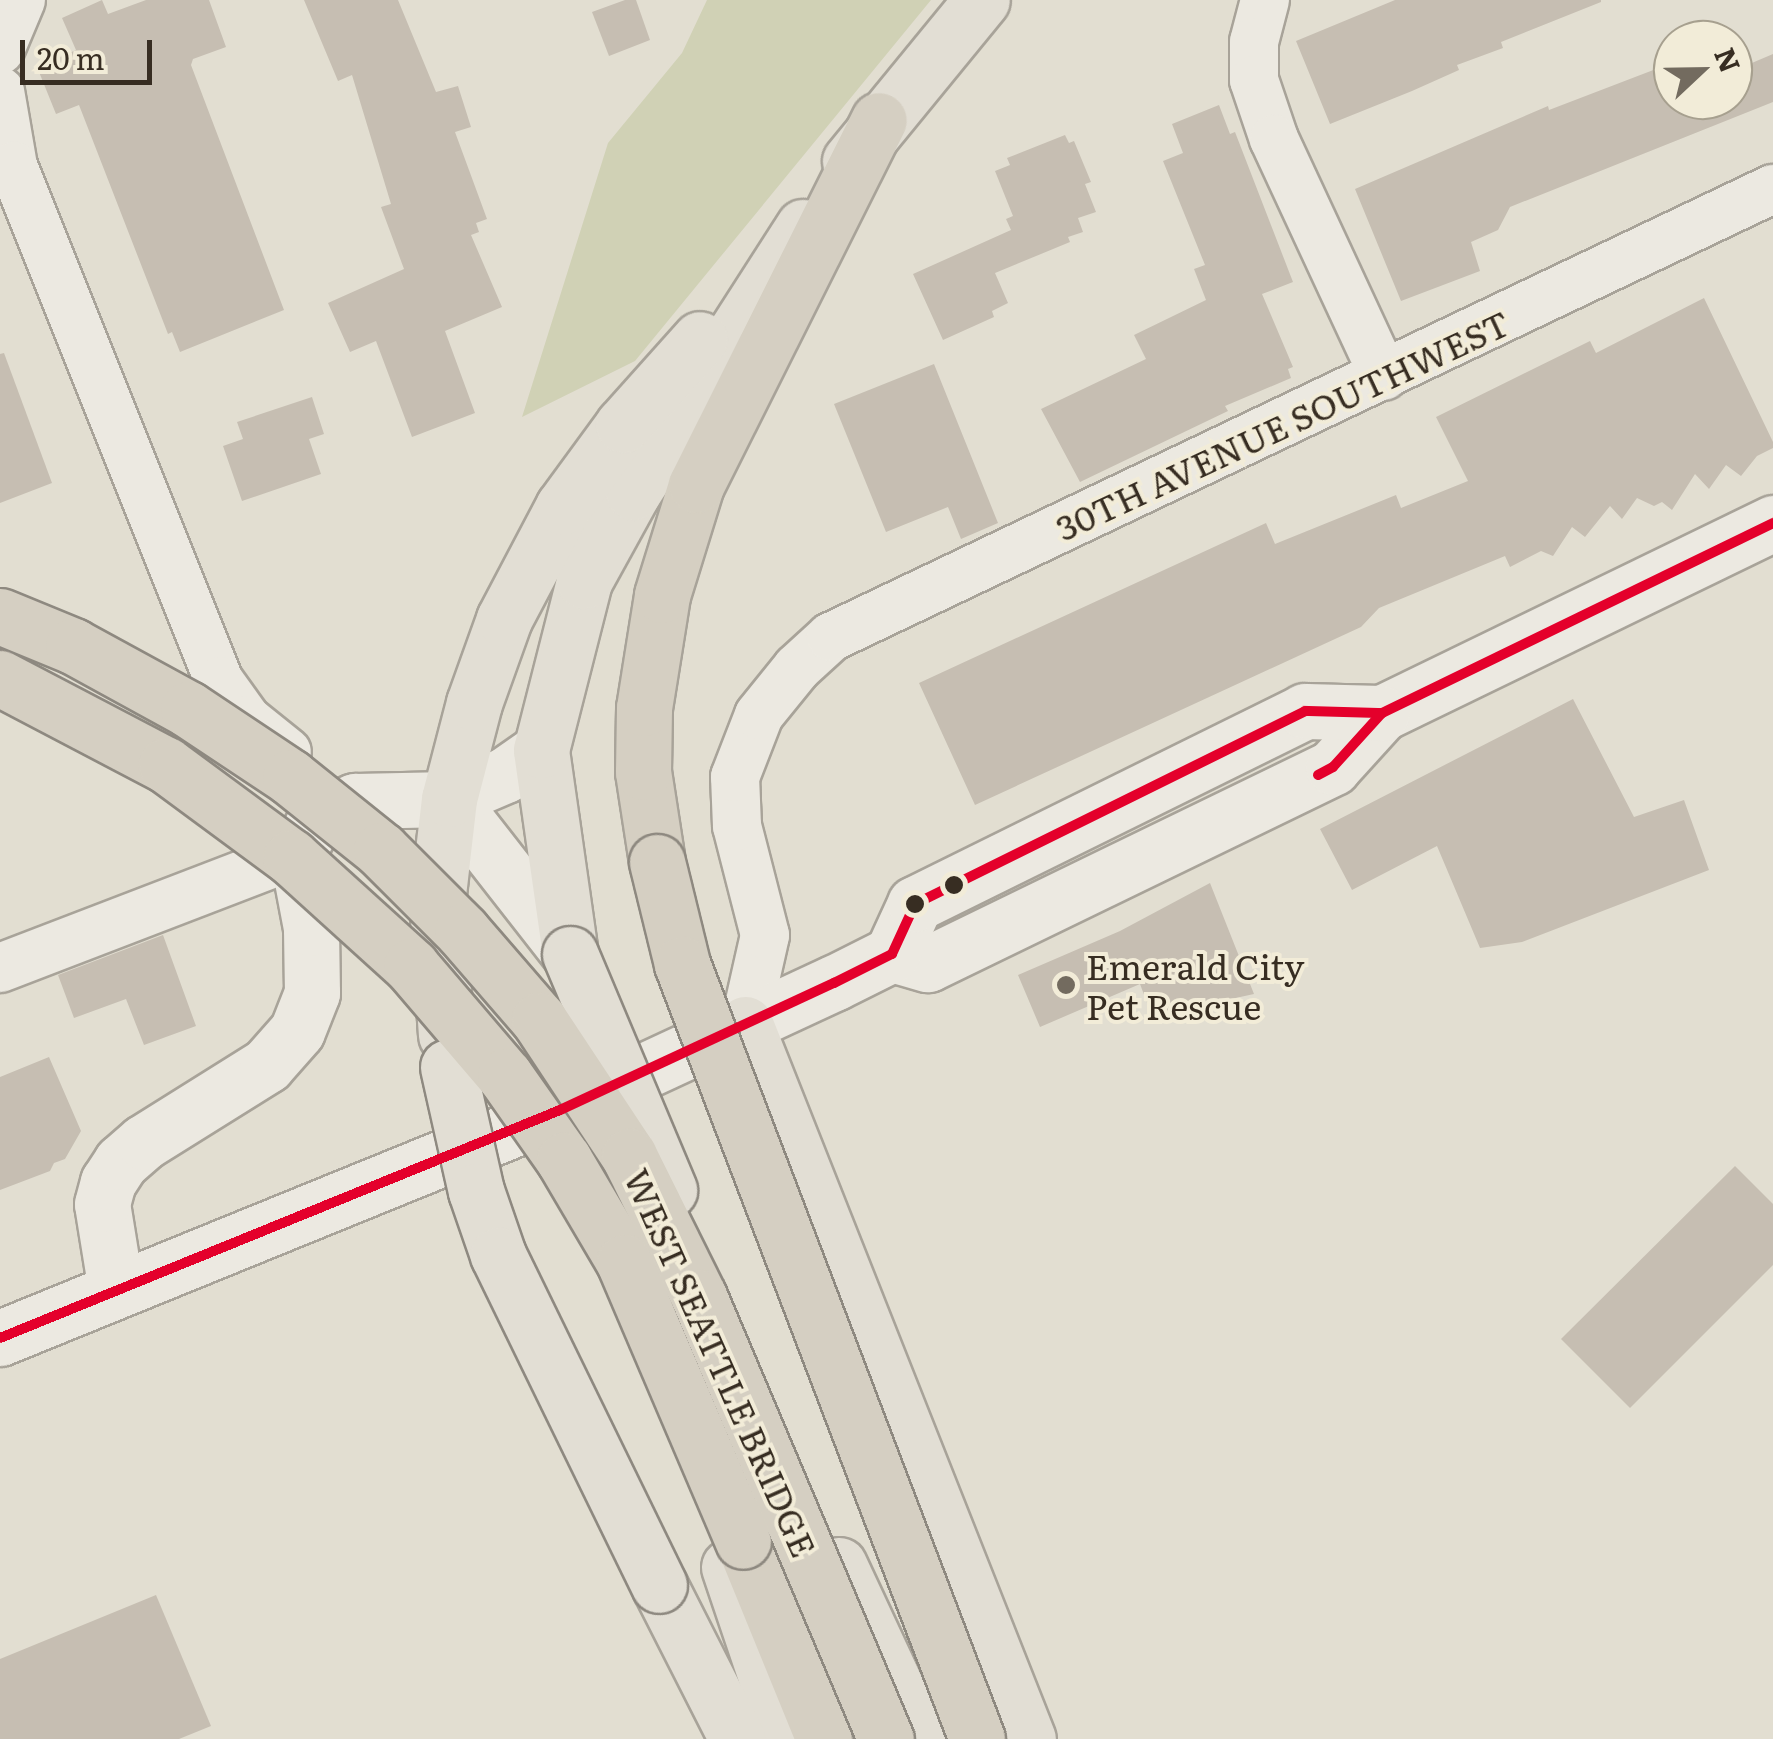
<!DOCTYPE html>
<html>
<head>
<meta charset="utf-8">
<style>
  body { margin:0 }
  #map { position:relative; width:1773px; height:1739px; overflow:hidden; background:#e2ded1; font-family:Literata,serif }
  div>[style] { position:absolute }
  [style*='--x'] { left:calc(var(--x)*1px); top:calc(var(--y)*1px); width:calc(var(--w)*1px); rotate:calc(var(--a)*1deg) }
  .green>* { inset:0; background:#d0d1b5 }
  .building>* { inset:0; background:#c6beb2 }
  .roads { filter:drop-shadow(2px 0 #a8a399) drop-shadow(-2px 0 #a8a399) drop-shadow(0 2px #a8a399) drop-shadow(0 -2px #a8a399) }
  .street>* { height:48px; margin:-24px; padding:0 24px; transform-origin:24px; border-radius:24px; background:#ece9e1 }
  .secondary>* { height:55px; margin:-27.5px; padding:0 27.5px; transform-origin:27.5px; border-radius:27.5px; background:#ece9e1 }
  .primary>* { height:55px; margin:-27.5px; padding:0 27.5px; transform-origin:27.5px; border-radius:27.5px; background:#e2ded4 }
  .highway>* { height:55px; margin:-27.5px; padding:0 27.5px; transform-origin:27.5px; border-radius:27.5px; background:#d5cfc2 }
  .bridges { filter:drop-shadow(2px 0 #8e8980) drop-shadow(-2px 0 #8e8980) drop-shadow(0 2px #8e8980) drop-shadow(0 -2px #8e8980) }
  .primary-bridge>* { height:55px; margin:-27.5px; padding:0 27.5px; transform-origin:27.5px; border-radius:27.5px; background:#e2ded4 }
  .highway-bridge>* { height:55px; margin:-27.5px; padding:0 27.5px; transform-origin:27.5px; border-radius:27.5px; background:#d5cfc2 }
  .bus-1>* { height:10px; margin:-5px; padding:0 5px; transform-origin:5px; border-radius:5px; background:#e4002b }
  .dots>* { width:28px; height:28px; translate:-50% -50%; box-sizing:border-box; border:5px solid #f2ecd8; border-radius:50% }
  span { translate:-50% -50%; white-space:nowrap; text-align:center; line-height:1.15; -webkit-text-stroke:8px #f2ecd8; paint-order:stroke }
  .street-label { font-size:35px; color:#372d22 }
  .poi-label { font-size:35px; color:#372d22 }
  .left { translate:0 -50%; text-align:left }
  .north { position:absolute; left:1653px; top:20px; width:100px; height:100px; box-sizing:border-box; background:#f2ecd8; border:2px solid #a7a08f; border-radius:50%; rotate:68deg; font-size:28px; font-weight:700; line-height:40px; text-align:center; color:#372d22 }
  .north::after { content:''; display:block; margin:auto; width:35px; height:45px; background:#736b5f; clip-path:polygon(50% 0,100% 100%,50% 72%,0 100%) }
  .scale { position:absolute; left:20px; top:40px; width:132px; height:45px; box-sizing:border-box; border:5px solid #372d22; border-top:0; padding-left:12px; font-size:30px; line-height:35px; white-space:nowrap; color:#372d22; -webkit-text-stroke:8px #f2ecd8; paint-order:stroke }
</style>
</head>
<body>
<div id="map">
  <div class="green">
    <i style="clip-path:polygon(707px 0,931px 0,635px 361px,522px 417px,608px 143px,682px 53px)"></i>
  </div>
  <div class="building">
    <i style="clip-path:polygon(102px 0,108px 14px,146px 0,209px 0,226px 47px,193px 59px,191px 65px,284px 310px,180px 352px,172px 332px,168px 334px,79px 105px,56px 114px,37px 67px,76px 50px,62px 18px)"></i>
    <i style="clip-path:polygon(304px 0,398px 0,436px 92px,458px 86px,471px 127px,455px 132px,487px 219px,476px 223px,479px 232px,471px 235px,502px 307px,445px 331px,475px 413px,412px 437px,376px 341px,350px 352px,328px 303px,404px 269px,381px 207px,391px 204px,352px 75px,338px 81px)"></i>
    <i style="clip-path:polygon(625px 0,636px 0,650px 40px,609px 56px,592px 12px)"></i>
    <i style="clip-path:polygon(1395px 0,1601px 0,1601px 2px,1501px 42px,1503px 48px,1457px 65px,1459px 70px,1412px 91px,1330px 124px,1296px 41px)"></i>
    <i style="clip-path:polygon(1773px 54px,1773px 102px,1510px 207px,1498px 230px,1471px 242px,1480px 271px,1401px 301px,1355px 189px,1548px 106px,1549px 110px,1656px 69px,1658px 73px,1673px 67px,1673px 100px,1733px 100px,1733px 71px)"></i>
    <i style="clip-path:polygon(1219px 105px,1230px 134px,1235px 132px,1293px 282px,1262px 294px,1293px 367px,1288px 369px,1291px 378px,1225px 406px,1228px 411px,1080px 482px,1041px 409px,1146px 359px,1134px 335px,1206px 300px,1194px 269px,1205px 265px,1163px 161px,1183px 153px,1172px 124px)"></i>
    <i style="clip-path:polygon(1065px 135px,1069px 143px,1074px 141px,1091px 182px,1085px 184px,1096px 212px,1078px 218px,1083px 232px,1068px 237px,1070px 242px,995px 273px,1008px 303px,992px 311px,994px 317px,943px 340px,913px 274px,1011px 230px,1006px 219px,1013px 216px,995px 171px,1010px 165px,1007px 158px)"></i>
    <i style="clip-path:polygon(1704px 298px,1773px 442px,1773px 448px,1757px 456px,1741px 476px,1726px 465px,1709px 489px,1695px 474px,1672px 510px,1662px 502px,1654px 506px,1637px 498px,1622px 519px,1610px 506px,1585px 537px,1572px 527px,1553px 556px,1541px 551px,1510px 567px,1505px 556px,1379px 608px,1361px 627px,975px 805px,919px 683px,1266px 523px,1275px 544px,1396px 495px,1401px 508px,1468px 481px,1436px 417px,1590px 341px,1596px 353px)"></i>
    <i style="clip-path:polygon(4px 353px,52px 483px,0 503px,0 354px)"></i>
    <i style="clip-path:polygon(934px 364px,998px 523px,961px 539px,948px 507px,886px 532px,834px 404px)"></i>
    <i style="clip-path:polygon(312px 397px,324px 434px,309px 439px,321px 474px,242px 501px,223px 446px,243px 439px,237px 422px)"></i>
    <i style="clip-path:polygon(1573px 699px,1634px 817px,1684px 800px,1709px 870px,1522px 942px,1480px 948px,1437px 846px,1352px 890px,1320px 829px)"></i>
    <i style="clip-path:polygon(1210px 883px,1254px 994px,1152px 1016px,1140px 984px,1040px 1027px,1018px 975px,1120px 931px)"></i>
    <i style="clip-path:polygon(163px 935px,196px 1026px,144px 1045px,126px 999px,74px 1018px,58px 975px)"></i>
    <i style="clip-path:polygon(49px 1057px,81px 1131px,65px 1159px,54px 1163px,50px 1171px,0 1190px,0 1077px)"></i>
    <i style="clip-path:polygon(1735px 1166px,1773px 1204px,1773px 1265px,1630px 1408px,1561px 1339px)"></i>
    <i style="clip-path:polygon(156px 1595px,211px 1726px,179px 1739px,0 1739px,0 1659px)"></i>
  </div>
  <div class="roads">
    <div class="street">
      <i style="--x:1265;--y:0;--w:43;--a:104.7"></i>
      <i style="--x:1254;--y:42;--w:38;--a:90"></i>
      <i style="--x:1254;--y:80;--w:62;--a:71.3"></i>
      <i style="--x:1274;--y:139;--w:261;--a:65.1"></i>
      <i style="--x:0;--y:50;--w:54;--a:-67.2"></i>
      <i style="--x:0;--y:91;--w:76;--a:80.2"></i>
      <i style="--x:13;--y:166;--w:555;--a:68.2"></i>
      <i style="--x:219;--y:681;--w:48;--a:54.3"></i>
      <i style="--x:247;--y:720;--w:51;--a:38.7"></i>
      <i style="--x:0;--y:968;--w:318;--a:-21"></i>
      <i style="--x:745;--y:1024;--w:91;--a:-77.3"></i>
      <i style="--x:765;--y:935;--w:113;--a:-104.4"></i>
      <i style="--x:737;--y:826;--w:49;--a:-92.3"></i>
      <i style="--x:735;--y:777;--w:66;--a:-68.8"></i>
      <i style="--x:759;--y:715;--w:60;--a:-51"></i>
      <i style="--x:797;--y:668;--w:46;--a:-42.4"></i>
      <i style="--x:831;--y:637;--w:1043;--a:-25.44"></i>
    </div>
    <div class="secondary">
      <i style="--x:449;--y:799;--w:197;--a:52"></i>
      <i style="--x:892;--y:954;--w:37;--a:16"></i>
      <i style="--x:928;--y:964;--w:450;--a:-25.9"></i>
      <i style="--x:1333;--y:767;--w:73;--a:-47.8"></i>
      <i style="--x:1382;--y:713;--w:435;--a:-25.9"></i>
      <i style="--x:116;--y:1290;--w:87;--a:-99.2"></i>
      <i style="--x:102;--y:1204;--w:23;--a:-75"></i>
      <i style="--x:108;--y:1182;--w:24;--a:-57"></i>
      <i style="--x:121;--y:1162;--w:30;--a:-41"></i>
      <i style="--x:144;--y:1142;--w:145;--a:-32"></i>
      <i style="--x:267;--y:1065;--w:45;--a:-48.6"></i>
      <i style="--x:297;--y:1031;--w:41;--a:-68.5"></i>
      <i style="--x:312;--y:993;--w:65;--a:-90.9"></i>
      <i style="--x:311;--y:928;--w:75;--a:-100.7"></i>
      <i style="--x:297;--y:854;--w:41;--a:-62.2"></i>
      <i style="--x:316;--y:818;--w:43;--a:-23.6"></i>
      <i style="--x:355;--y:801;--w:94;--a:-1.2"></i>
      <i style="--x:449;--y:799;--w:61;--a:-23.2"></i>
      <i style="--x:505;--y:775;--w:44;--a:-34.8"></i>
      <i style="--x:0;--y:1338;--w:605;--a:-22.15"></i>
      <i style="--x:560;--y:1110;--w:302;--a:-24.9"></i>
      <i style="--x:834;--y:983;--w:65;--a:-26.6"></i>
      <i style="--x:892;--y:954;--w:55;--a:-65.3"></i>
      <i style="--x:915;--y:904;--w:435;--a:-26.3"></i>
      <i style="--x:1305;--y:711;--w:77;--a:1.5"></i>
    </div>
    <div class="primary">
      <i style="--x:850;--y:161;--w:208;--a:-50.7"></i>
      <i style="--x:570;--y:954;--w:206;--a:-98.1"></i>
      <i style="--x:541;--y:750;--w:174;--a:-75.7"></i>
      <i style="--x:584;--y:581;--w:102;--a:-61.2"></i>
      <i style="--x:633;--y:492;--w:315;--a:-57.3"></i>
      <i style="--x:745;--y:1024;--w:769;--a:68.41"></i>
      <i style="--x:446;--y:1035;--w:132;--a:-93.9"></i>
      <i style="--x:437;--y:903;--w:105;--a:-83.4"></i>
      <i style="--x:449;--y:799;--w:99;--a:-75.4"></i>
      <i style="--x:474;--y:703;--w:89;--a:-70.3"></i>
      <i style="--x:504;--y:619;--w:127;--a:-62.2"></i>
      <i style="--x:563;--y:507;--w:102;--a:-53.8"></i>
      <i style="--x:623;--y:425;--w:115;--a:-48.2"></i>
      <i style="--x:839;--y:1565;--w:192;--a:65"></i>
      <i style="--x:729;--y:1567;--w:182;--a:71.4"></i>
      <i style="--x:659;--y:1585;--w:173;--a:63.1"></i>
    </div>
    <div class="highway">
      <i style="--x:657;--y:862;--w:91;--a:-98.8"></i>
      <i style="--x:643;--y:772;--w:64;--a:-89.1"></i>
      <i style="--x:644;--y:708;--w:114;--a:-80.9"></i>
      <i style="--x:662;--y:595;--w:115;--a:-72.8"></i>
      <i style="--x:696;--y:485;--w:408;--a:-63.4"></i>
      <i style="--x:743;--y:1541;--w:214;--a:67.8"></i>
    </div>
  </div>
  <div class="bridges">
    <div class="primary-bridge">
      <i style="--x:570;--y:954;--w:256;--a:67.2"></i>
      <i style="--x:448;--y:1067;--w:127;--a:77.3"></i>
      <i style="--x:476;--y:1191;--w:68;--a:71"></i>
      <i style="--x:498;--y:1255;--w:367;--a:64"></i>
    </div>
    <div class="highway-bridge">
      <i style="--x:0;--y:616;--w:79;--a:22.3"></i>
      <i style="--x:73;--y:646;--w:131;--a:28.7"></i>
      <i style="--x:188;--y:709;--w:123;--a:33.7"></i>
      <i style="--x:290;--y:777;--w:117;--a:38.7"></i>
      <i style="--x:381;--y:850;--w:115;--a:45"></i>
      <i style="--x:462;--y:931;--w:118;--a:49.1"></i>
      <i style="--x:539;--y:1020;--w:163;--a:56.5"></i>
      <i style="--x:629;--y:1156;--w:157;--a:63.6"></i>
      <i style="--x:699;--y:1297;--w:480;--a:67.1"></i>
      <i style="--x:0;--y:678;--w:187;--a:27.7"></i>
      <i style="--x:166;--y:765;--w:155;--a:36.4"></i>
      <i style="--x:291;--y:857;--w:162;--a:42.2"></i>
      <i style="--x:411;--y:966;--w:145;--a:49.5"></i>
      <i style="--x:505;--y:1076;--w:103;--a:54.9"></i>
      <i style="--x:564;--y:1160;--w:118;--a:59.5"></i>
      <i style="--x:624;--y:1262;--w:303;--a:66.9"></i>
      <i style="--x:657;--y:862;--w:105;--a:76.2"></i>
      <i style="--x:682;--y:964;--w:829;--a:69.16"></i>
    </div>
  </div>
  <div class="bus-1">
    <i style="--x:1318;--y:775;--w:17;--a:-28"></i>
    <i style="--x:1333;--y:767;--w:73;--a:-47.8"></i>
    <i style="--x:1382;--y:713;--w:435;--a:-25.9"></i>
    <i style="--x:0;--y:1338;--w:605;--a:-22.15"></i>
    <i style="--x:560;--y:1110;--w:302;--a:-24.9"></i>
    <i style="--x:834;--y:983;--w:65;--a:-26.6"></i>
    <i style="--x:892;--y:954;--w:55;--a:-65.3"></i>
    <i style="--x:915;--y:904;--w:435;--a:-26.3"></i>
    <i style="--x:1305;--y:711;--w:77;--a:1.5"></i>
  </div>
  <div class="dots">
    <i style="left:954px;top:885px;background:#372d22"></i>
    <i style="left:915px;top:904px;background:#372d22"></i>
    <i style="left:1066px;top:985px;background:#736b5f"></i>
  </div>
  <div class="street-label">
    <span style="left:1282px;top:424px;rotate:-25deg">30TH AVENUE SOUTHWEST</span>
    <span style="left:722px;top:1362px;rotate:66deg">WEST SEATTLE BRIDGE</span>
  </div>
  <div class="poi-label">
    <span class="left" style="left:1086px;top:985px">Emerald City<br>Pet Rescue</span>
  </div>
  <div class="north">N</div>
  <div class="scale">20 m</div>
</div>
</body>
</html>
